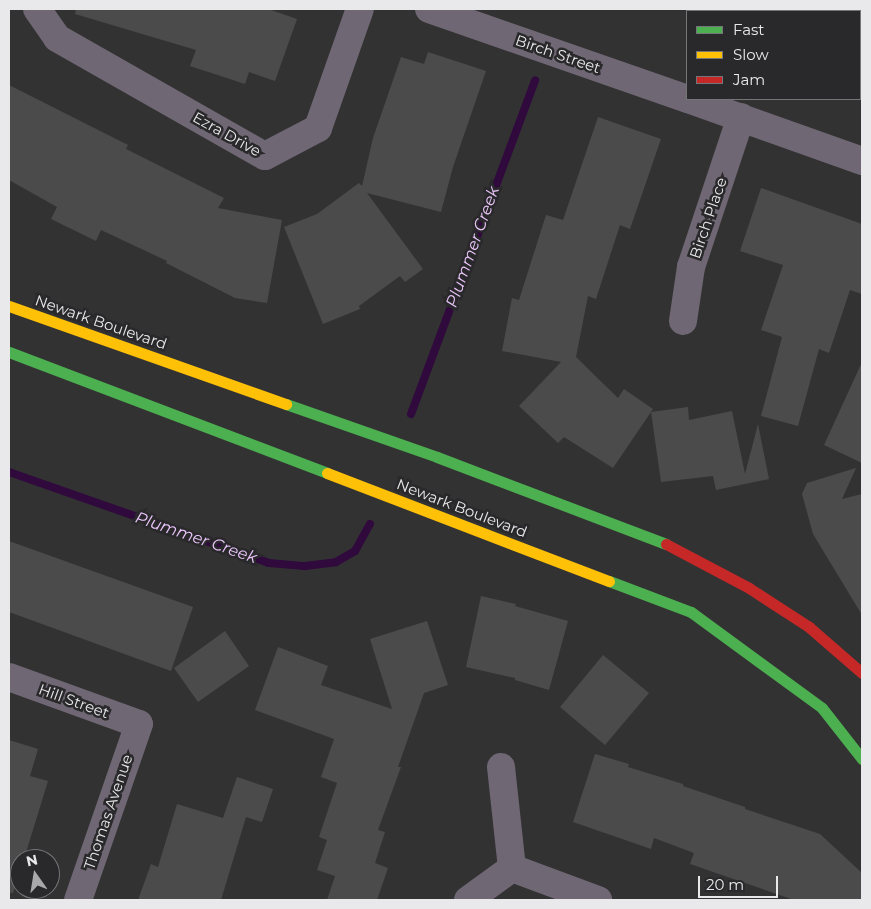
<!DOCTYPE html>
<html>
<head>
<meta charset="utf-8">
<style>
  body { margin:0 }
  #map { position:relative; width:871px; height:909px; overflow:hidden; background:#333233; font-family:Montserrat,sans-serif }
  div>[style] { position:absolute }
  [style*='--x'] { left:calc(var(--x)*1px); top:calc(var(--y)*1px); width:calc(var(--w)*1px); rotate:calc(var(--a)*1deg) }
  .stream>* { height:8px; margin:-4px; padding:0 4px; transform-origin:4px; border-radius:4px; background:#30093d }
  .building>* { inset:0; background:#4c4b4c }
  .street>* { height:28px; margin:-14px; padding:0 14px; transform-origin:14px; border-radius:14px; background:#6f6773 }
  .fast>* { height:11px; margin:-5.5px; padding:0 5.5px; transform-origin:5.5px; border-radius:5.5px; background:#4caf50 }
  .slow>* { height:11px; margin:-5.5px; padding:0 5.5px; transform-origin:5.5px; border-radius:5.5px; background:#ffc107 }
  .jam>* { height:11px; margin:-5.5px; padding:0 5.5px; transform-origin:5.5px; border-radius:5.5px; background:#c62828 }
  span { translate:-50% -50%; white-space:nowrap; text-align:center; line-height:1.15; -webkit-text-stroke:5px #29282a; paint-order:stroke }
  .street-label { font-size:15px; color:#e9e8ea }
  .water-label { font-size:16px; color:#edc8fd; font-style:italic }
  .frame { position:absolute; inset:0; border:10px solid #e9e8ea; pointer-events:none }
  .legend { position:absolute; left:686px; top:10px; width:175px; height:90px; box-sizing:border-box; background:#29282a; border:1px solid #767577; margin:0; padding:6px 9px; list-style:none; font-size:15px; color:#e9e8ea }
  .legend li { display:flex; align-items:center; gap:10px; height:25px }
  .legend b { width:25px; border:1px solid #767577 }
  .north { position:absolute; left:10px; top:849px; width:50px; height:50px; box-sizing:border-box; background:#29282a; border:1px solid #767577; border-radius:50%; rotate:347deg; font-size:14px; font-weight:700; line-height:20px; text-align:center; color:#e9e8ea }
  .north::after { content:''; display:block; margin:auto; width:18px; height:22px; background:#a9a8aa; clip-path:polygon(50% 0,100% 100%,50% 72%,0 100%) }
  .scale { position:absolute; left:698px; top:876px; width:80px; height:22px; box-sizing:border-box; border:2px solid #e9e8ea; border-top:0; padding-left:6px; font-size:15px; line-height:18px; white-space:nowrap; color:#e9e8ea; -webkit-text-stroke:4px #29282a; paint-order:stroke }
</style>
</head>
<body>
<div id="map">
  <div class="stream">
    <i style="--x:411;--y:414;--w:356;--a:-69.6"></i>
    <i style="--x:9;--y:472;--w:275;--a:19.3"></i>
    <i style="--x:269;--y:563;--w:36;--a:5"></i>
    <i style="--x:305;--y:566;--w:31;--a:-7"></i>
    <i style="--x:336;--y:562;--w:22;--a:-30"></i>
    <i style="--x:355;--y:551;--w:31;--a:-61"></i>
  </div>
  <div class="building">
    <i style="clip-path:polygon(76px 9px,268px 9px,297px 19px,275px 81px,249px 72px,245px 84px,190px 66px,196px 50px,75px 14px)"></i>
    <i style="clip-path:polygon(428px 52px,486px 71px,453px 167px,441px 212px,367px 193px,423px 269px,405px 282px,400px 276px,359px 306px,360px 309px,323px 324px,284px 227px,317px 214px,359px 183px,362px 186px,373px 138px,401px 57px,424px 64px)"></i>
    <i style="clip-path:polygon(9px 85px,128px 145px,126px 149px,224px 198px,218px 208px,282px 220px,267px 303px,235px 298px,166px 263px,167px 261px,101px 230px,96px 241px,51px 219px,57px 207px,9px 180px)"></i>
    <i style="clip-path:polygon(598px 117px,661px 139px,630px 229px,620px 225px,596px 299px,588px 296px,576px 357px,618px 398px,624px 389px,653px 409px,613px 468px,564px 437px,558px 443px,519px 406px,561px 362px,502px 351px,512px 298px,519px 300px,546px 215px,563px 220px)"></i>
    <i style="clip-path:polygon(761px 188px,862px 224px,862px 294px,850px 290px,829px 353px,819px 349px,798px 426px,761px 416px,782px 337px,761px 330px,783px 265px,740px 251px)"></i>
    <i style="clip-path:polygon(862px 362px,862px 463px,824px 445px)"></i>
    <i style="clip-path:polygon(688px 407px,689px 420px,732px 411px,745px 474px,758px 424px,769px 479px,716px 490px,713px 476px,661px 482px,651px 412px)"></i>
    <i style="clip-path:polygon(856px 468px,842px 499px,862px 494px,862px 615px,813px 534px,802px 494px,807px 483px)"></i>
    <i style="clip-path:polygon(9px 541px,193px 607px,171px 671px,9px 612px)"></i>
    <i style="clip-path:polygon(481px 596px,516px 604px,515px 606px,568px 621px,549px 690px,515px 680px,515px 678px,466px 667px)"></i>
    <i style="clip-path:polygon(427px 621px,448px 685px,424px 693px,398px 767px,401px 767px,378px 830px,385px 832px,375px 863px,388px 868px,377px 900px,327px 900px,335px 876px,317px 870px,327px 840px,319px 837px,337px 783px,321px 777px,334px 739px,255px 710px,278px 647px,328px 666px,321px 685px,392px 709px,370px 639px)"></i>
    <i style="clip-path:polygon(225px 631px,249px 666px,198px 702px,174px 668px)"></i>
    <i style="clip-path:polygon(603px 655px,649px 693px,605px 745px,560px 707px)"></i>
    <i style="clip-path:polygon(9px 740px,38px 749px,30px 776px,48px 781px,24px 859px,20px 859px,20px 872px,13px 893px,9px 893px)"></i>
    <i style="clip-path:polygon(595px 754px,629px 764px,628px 767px,683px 784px,683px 786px,745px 807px,745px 809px,820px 834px,862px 873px,862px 900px,794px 900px,690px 864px,694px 853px,654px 838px,651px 849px,573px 822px)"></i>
    <i style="clip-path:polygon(237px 777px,273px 789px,262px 822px,246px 817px,221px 900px,138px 900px,151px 864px,158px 867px,177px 804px,223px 818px)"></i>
  </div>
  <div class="street">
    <i style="--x:37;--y:9;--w:35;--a:55"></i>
    <i style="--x:57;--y:38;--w:239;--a:29.6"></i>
    <i style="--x:265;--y:156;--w:60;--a:-27.8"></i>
    <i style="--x:318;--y:128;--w:126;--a:-70.6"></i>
    <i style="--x:429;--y:9;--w:273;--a:19.2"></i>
    <i style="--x:688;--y:99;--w:185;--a:19.6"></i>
    <i style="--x:683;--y:321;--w:55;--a:-81.6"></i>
    <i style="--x:691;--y:267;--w:158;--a:-71.6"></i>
    <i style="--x:9;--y:677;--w:138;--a:19.9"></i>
    <i style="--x:139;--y:724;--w:186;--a:109.1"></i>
    <i style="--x:501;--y:767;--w:102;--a:83.8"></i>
    <i style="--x:512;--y:868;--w:92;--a:20.4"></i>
    <i style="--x:468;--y:900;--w:54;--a:-36"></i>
  </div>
  <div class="fast">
    <i style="--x:9;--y:352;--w:340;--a:20.8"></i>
    <i style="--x:286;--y:404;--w:160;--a:19.3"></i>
    <i style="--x:437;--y:457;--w:245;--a:20.8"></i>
    <i style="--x:609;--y:581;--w:88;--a:20.7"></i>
    <i style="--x:691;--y:612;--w:162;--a:36.2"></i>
    <i style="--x:822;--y:708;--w:65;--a:51.9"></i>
  </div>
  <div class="slow">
    <i style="--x:9;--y:306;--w:294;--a:19.5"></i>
    <i style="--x:327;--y:473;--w:302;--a:21"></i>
  </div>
  <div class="jam">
    <i style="--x:666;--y:544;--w:94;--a:27.9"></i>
    <i style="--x:749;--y:588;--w:72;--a:33"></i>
    <i style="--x:809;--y:627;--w:70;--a:41"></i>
  </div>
  <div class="street-label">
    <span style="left:558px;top:54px;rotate:19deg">Birch Street</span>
    <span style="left:227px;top:134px;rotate:29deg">Ezra Drive</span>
    <span style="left:708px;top:218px;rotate:-71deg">Birch Place</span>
    <span style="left:101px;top:322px;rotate:19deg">Newark Boulevard</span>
    <span style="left:462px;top:508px;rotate:21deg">Newark Boulevard</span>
    <span style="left:74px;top:701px;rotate:20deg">Hill Street</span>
    <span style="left:108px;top:812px;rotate:-71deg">Thomas Avenue</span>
  </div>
  <div class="water-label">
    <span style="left:473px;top:247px;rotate:-70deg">Plummer Creek</span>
    <span style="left:196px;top:538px;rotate:19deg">Plummer Creek</span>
  </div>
  <div class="frame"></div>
  <ul class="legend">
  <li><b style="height:6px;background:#4caf50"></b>Fast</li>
  <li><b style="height:6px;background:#ffc107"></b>Slow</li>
  <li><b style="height:6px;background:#c62828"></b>Jam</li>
  </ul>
  <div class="north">N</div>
  <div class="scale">20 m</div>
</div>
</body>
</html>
